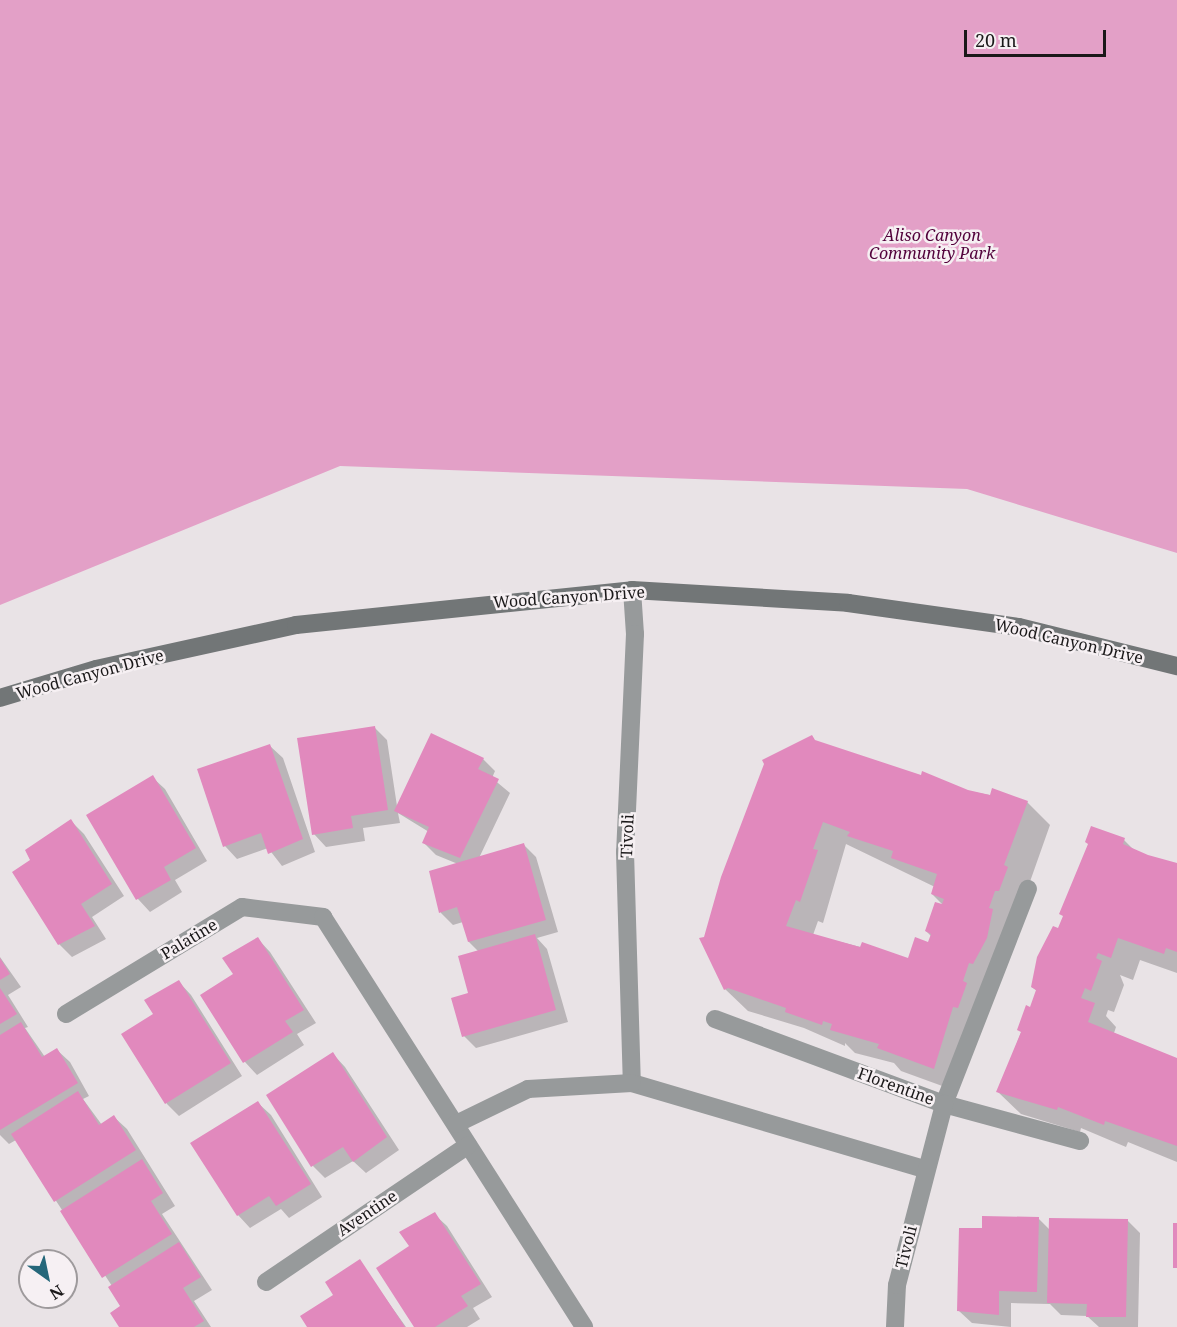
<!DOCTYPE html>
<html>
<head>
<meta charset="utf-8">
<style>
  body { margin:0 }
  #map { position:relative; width:1177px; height:1327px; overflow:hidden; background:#e9e3e6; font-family:"Noto Serif",serif }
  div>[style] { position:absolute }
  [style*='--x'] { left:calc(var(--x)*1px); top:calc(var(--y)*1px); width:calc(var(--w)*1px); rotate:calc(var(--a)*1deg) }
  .green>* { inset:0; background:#e3a0c7 }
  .shadow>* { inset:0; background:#0003 }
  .building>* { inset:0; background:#e189bd }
  .lane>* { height:18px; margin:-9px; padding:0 9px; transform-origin:9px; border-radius:9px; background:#979a9b }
  .street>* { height:18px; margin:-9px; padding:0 9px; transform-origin:9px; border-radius:9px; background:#979a9b }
  .secondary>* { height:18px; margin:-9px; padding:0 9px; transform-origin:9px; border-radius:9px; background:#727677 }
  span { translate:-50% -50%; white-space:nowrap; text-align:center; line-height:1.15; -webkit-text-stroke:5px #f6f0f3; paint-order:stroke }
  .park-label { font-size:16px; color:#52013b; font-style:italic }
  .street-label { font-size:16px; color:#1a1819 }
  .north { position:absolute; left:18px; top:1249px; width:60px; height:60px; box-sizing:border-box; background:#f6f0f3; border:2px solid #9e9a9c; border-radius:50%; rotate:147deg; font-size:16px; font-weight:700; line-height:24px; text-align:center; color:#1a1819 }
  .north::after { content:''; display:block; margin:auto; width:21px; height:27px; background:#25677a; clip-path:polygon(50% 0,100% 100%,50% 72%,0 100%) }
  .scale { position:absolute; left:964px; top:30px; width:142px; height:27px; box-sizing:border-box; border:3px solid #1a1819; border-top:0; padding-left:8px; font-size:18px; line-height:21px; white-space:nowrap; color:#1a1819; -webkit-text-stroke:4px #f6f0f3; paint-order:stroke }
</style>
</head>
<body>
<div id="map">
  <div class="green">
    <i style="clip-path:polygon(0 0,1177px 0,1177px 553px,967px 489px,340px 466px,0 605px)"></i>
  </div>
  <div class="shadow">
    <i style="clip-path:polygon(375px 728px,387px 740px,397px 806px,483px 759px,495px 771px,492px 778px,510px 793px,479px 858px,524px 845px,536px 857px,558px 932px,537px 938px,547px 949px,568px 1022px,476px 1048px,464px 1036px,479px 952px,469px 942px,463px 922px,453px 925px,441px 913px,431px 872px,458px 864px,436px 855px,424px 843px,429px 832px,398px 813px,400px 823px,363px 828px,365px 841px,326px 847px,314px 834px)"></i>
    <i style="clip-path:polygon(evenodd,817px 742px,968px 791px,1027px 802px,1050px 825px,956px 1091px,901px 1071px,894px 1063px,855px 1053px,845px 1043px,845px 1046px,804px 1028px,748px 1011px,725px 989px,705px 938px,817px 742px,846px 844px,935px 887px,932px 894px,944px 906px,926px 931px,932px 937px,929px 944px,908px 959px,813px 935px,818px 921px,823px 923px,846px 844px)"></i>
    <i style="clip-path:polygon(270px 746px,283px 758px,315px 852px,282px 866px,268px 848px,237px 859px,225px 846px,198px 770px)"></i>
    <i style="clip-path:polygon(152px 777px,165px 789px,207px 861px,175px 880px,182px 892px,150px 912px,138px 899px,88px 815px)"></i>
    <i style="clip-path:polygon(71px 821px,84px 834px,124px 896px,92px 917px,106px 939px,72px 957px,59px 944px,32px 860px)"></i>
    <i style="clip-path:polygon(1124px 840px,1136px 852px,1177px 868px,1177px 973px,1140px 960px,1133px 980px,1120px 975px,1124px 985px,1114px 1012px,1108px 1010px,1106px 1016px,1116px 1027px,1114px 1033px,1177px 1060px,1177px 1162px,1128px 1142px,1126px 1147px,1081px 1128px,1080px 1132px,1021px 1114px,998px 1092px,1037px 991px,1032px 987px,1059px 930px)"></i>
    <i style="clip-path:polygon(258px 939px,270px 952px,316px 1023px,297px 1034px,304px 1045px,257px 1075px,245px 1062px,202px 995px,235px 974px)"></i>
    <i style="clip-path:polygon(0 957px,21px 987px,8px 995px,28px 1027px,25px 1028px,45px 1057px,57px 1050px,70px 1062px,89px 1096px,83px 1099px,102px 1125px,114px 1117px,127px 1129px,175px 1206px,162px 1214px,212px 1290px,194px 1301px,211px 1327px,121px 1327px,122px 1307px,112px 1286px,16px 1140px,9px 1144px,0 1135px)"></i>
    <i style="clip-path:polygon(179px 982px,191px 995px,242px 1076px,179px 1116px,167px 1104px,123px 1034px,155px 1015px)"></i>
    <i style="clip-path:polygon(333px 1054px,345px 1067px,399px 1150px,366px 1173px,353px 1161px,325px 1178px,313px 1166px)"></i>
    <i style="clip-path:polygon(258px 1103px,271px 1115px,322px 1197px,289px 1218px,281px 1209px,250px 1228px,238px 1215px)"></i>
    <i style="clip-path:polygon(434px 1214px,447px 1226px,492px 1297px,473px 1308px,480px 1319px,467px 1327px,416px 1327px,411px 1247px)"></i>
    <i style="clip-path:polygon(1038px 1218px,1050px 1230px,1128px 1221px,1140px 1233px,1138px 1327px,1099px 1327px,1087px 1316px,1061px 1315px,1050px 1304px,1011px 1303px,1011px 1327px,972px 1323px,959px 1311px,983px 1229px)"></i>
    <i style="clip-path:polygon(359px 1261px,406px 1327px,309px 1327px,335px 1295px)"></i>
  </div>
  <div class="building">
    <i style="clip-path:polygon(375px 726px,388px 810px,351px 816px,353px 828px,312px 835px,297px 738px)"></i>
    <i style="clip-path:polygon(431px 733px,484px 758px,478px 769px,499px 779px,460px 858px,422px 843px,429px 827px,394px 811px)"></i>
    <i style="clip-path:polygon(evenodd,812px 735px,815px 740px,921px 775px,922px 771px,968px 790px,990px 795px,992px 788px,1028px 801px,1004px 865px,1008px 867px,999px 891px,995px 891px,989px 908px,993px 909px,987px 938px,973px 964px,969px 963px,963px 981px,967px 983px,958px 1008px,953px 1007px,934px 1069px,877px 1048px,879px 1044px,830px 1030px,832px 1024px,823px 1021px,822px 1025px,785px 1012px,786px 1008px,728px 988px,724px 990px,699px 938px,704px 937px,721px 877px,764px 764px,762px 760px,812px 735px,823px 822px,850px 832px,847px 836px,893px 851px,891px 858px,937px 874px,931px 894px,944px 899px,942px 904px,935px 902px,925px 931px,931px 934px,928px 942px,915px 937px,908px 958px,862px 942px,860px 947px,786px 926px,796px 900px,800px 902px,818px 850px,813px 849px,823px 822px)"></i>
    <i style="clip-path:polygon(270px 744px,303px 839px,268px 854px,261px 833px,223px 847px,197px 769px)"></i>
    <i style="clip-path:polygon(153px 775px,196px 848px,164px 867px,171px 880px,136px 900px,86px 815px)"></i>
    <i style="clip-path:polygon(71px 819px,112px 884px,81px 904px,95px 926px,58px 945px,12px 872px,30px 860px,25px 850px)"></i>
    <i style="clip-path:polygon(1091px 826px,1125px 838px,1123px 844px,1148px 855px,1177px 863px,1177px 952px,1166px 948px,1164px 954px,1118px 938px,1111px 958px,1098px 953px,1096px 958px,1102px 961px,1091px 991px,1085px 988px,1081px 998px,1095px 1003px,1088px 1022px,1177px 1058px,1177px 1146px,1105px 1121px,1104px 1125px,1058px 1107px,1057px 1110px,996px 1092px,1021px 1032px,1017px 1030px,1026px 1005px,1030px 1007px,1036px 990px,1031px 987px,1037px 957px,1053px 926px,1058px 928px,1063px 916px,1059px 914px,1088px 844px,1085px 842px)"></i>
    <i style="clip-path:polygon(524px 843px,546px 920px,468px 942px,457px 907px,439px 913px,429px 871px)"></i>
    <i style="clip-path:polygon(535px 934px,556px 1010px,462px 1037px,451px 998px,468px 993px,458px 956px)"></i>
    <i style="clip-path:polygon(258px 937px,304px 1010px,285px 1021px,293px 1032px,243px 1063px,200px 995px,233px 974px,222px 958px)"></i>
    <i style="clip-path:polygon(0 958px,10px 974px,0 980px)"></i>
    <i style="clip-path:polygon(179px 980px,231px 1063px,165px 1104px,121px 1034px,153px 1014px,144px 1000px)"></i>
    <i style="clip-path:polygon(0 988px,17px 1014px,0 1024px)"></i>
    <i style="clip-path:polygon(21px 1022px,42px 1057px,57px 1048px,78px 1083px,0 1130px,0 1035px)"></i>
    <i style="clip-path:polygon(333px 1052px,387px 1137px,353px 1162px,343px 1147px,311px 1167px,266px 1095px)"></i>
    <i style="clip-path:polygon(78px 1091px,99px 1125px,114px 1115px,136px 1150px,54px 1202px,11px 1134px)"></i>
    <i style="clip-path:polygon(258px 1101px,311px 1184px,276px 1206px,269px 1196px,237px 1216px,190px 1143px)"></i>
    <i style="clip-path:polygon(142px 1159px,163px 1193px,151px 1201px,172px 1234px,102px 1278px,60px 1211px)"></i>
    <i style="clip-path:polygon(435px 1212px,481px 1284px,461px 1296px,468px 1306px,435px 1327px,414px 1327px,376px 1268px,409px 1246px,399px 1232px)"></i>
    <i style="clip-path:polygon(982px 1216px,1039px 1217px,1037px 1292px,999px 1291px,999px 1315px,957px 1311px,959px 1228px,982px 1228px)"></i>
    <i style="clip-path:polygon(1049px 1218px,1128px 1219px,1126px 1317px,1086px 1317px,1087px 1304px,1047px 1303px)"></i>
    <i style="clip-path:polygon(1173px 1223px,1177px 1223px,1177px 1268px,1173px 1268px)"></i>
    <i style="clip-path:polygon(179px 1242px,201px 1277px,183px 1288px,204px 1321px,194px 1327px,119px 1327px,110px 1313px,120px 1306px,108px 1287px)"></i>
    <i style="clip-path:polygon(360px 1259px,405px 1327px,307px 1327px,300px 1316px,333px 1295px,325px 1282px)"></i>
  </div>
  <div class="lane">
    <i style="--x:944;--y:1104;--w:231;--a:-68.7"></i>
  </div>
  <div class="street">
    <i style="--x:632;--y:590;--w:44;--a:86.1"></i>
    <i style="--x:635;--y:634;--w:218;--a:92.6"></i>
    <i style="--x:625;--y:852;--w:231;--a:88.3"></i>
    <i style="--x:632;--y:1083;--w:305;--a:16.4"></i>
    <i style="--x:66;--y:1014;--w:206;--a:-31.3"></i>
    <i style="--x:242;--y:907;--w:82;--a:7"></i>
    <i style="--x:323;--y:917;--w:486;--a:57.5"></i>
    <i style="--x:715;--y:1019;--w:244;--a:20.4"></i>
    <i style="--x:944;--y:1104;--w:141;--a:15.2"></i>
    <i style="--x:456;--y:1124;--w:80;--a:-25.9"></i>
    <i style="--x:528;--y:1089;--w:104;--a:-3.3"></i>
    <i style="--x:266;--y:1282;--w:244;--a:-34.1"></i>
    <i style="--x:895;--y:1327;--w:42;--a:-87.3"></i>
    <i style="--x:897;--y:1285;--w:187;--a:-75.4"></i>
  </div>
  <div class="secondary">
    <i style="--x:0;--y:698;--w:100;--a:-16.8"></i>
    <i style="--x:96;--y:669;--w:205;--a:-12.4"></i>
    <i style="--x:296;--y:625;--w:338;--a:-5.9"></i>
    <i style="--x:632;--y:590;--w:216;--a:3.4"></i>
    <i style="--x:848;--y:603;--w:173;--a:8"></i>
    <i style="--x:1019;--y:627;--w:163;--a:13.9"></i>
  </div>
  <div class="park-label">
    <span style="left:932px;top:244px">Aliso Canyon<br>Community Park</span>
  </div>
  <div class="street-label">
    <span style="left:569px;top:597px;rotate:-4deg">Wood Canyon Drive</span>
    <span style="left:1069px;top:641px;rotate:13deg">Wood Canyon Drive</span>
    <span style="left:90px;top:674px;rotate:-15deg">Wood Canyon Drive</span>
    <span style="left:627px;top:836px;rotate:-88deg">Tivoli</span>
    <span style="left:189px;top:939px;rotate:-31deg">Palatine</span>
    <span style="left:896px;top:1086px;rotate:20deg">Florentine</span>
    <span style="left:367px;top:1213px;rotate:-34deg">Aventine</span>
    <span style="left:906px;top:1247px;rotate:-76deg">Tivoli</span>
  </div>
  <div class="north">N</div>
  <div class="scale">20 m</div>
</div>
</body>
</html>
